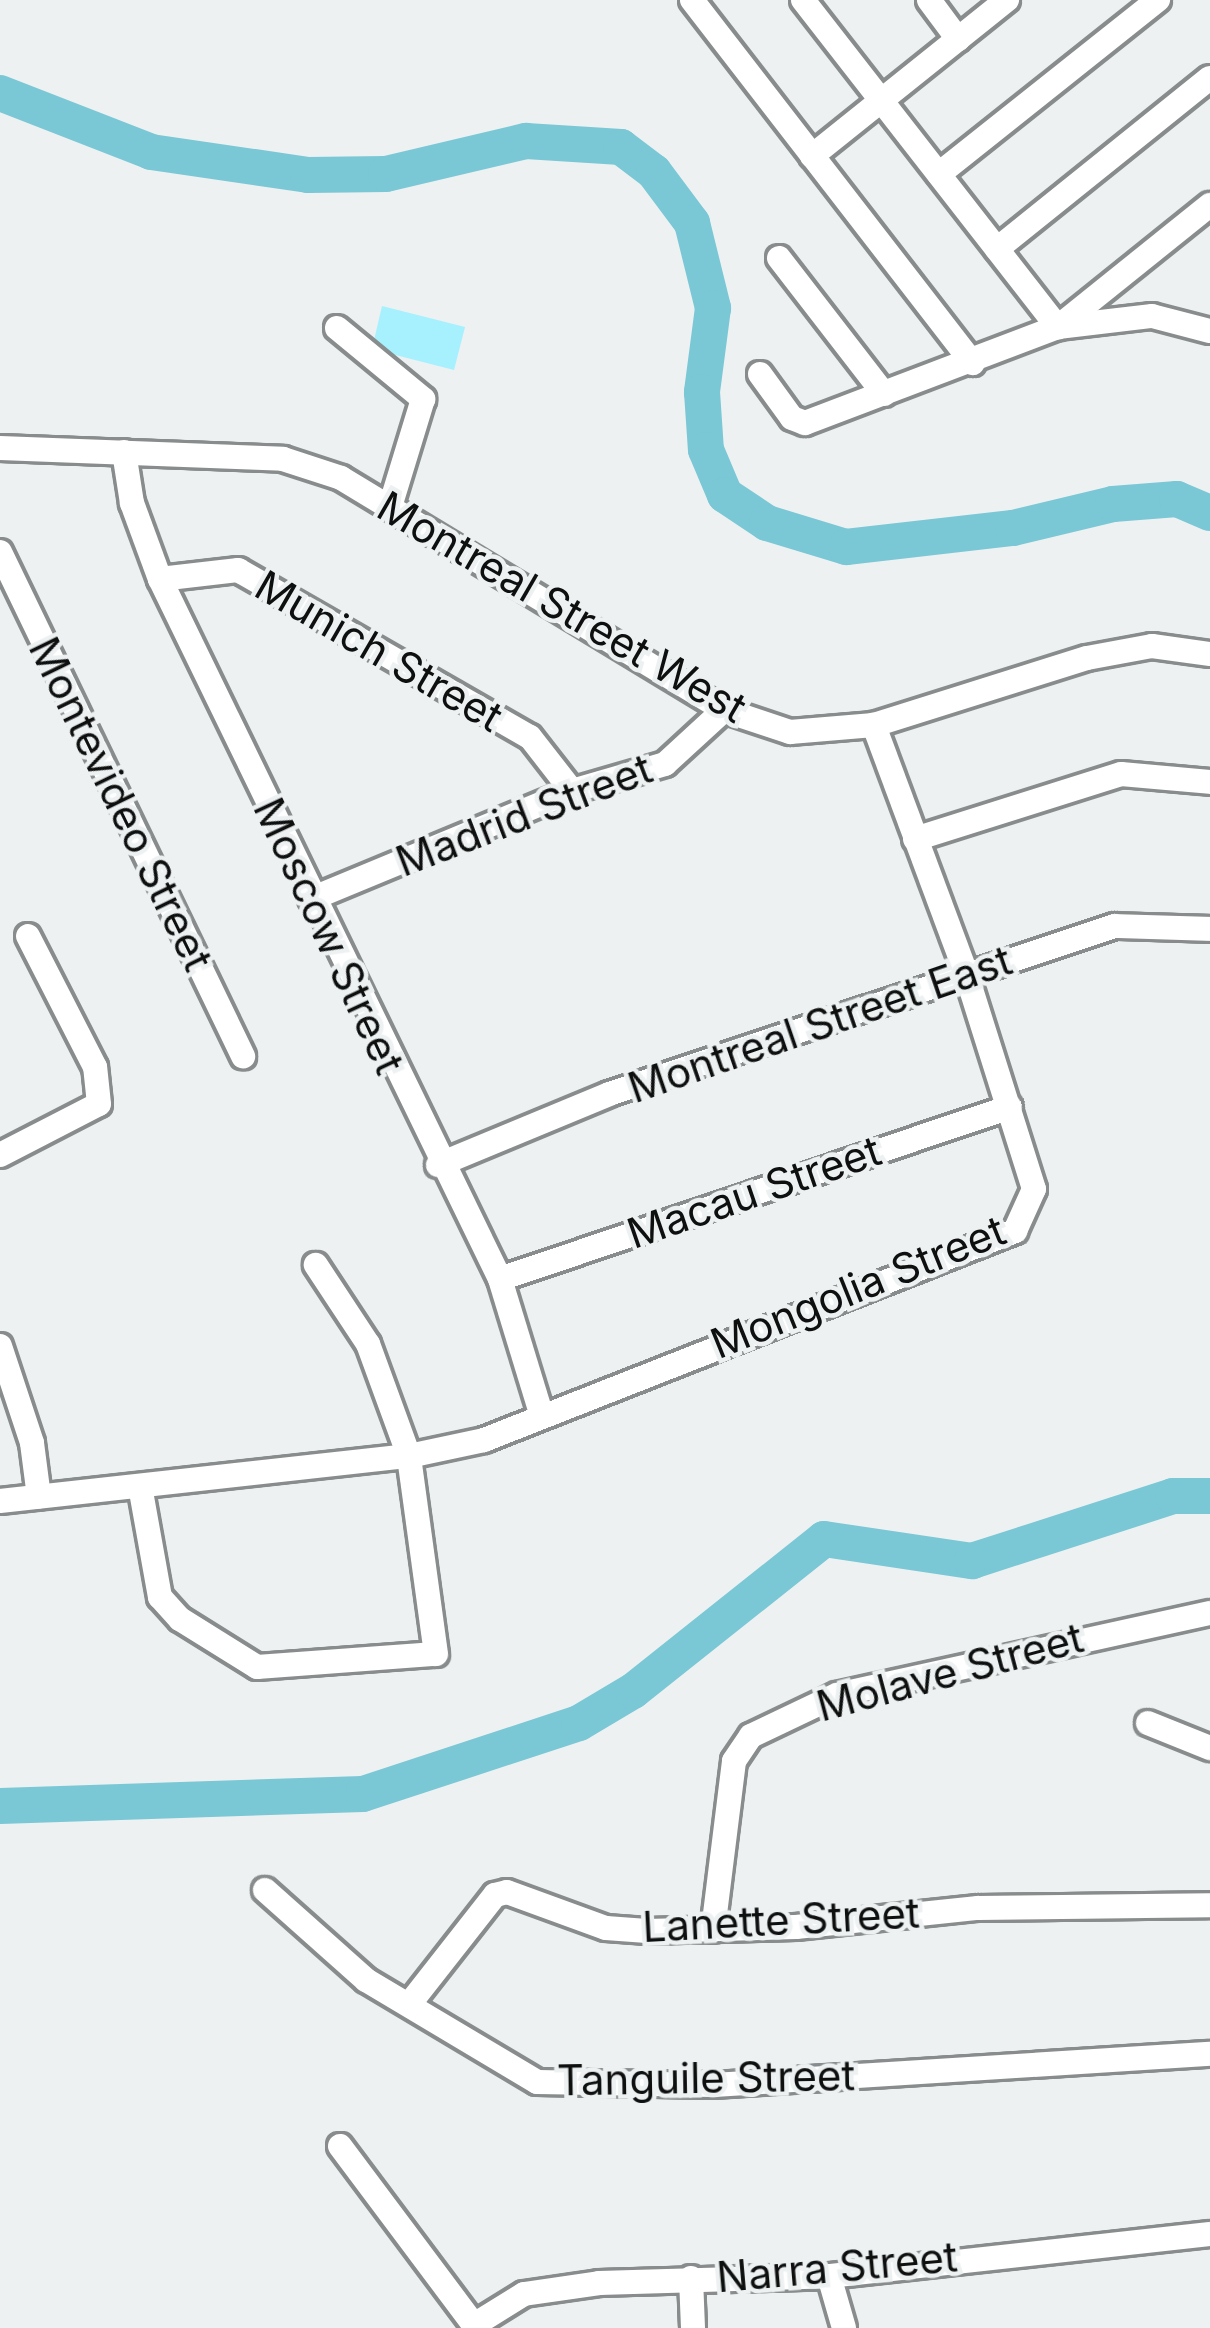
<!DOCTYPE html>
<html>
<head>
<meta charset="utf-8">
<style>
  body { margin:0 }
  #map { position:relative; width:1210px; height:2328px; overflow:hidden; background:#edf1f2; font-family:Inter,sans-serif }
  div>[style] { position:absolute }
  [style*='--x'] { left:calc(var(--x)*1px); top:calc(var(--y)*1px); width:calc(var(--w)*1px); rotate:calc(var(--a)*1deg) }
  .green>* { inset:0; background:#a7f0fe }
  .river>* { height:36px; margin:-18px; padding:0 18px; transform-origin:18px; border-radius:18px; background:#7ac7d5 }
  .roads { filter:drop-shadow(3px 0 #888c8c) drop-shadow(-3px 0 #888c8c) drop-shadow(0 3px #888c8c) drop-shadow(0 -3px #888c8c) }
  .street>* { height:24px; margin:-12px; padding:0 12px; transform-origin:12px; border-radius:12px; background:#fff }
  span { translate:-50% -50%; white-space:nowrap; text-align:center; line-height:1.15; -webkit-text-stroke:9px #edf1f2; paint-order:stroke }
  .street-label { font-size:42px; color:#0e0f0f }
</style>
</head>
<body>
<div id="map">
  <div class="green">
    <i style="clip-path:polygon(382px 306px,465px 327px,454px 370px,372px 349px)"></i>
  </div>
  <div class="river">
    <i style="--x:0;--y:93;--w:162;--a:21.3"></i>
    <i style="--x:151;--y:152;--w:159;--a:8.3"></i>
    <i style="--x:308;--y:175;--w:78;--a:-0.7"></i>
    <i style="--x:386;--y:174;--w:144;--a:-13.3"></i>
    <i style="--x:526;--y:141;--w:95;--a:3.6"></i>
    <i style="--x:621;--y:147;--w:41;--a:37.1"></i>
    <i style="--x:654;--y:172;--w:64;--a:53.3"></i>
    <i style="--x:692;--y:223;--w:88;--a:76.1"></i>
    <i style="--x:713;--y:308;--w:85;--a:97.5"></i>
    <i style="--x:702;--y:392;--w:58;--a:86.1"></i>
    <i style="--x:706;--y:450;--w:49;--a:67.1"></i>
    <i style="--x:725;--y:495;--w:50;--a:33.7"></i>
    <i style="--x:767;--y:523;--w:83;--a:16.9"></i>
    <i style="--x:846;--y:547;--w:168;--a:-6.5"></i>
    <i style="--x:1013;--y:528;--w:103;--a:-13.5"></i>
    <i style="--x:1113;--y:504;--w:64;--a:-4.5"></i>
    <i style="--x:1177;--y:499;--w:36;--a:23"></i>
    <i style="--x:0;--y:1806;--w:363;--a:-1.9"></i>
    <i style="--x:363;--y:1794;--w:227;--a:-18.2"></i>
    <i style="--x:579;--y:1723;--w:63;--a:-30.7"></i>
    <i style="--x:633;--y:1691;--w:244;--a:-38.5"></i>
    <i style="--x:824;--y:1539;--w:150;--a:8.5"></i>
    <i style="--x:972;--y:1561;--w:211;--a:-17.9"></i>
    <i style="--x:1173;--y:1496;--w:37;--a:0"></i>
  </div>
  <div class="roads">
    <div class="street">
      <i style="--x:692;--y:0;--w:459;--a:52.3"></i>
      <i style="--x:803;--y:0;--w:415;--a:52.1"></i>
      <i style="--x:1058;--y:327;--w:195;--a:-38.8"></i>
      <i style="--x:929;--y:0;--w:49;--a:53.4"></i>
      <i style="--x:812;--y:156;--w:250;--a:-38.7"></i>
      <i style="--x:939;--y:174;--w:280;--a:-38.5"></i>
      <i style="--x:997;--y:249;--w:273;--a:-38.8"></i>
      <i style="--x:779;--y:258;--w:172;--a:52.3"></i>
      <i style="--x:337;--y:328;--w:112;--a:39.5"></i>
      <i style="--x:423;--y:399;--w:113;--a:107"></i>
      <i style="--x:760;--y:374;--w:54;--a:54"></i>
      <i style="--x:792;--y:418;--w:14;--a:21"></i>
      <i style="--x:805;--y:423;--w:271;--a:-20.8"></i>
      <i style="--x:1058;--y:327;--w:95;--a:-6.7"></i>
      <i style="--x:1152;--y:316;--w:60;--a:14.5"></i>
      <i style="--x:0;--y:448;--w:283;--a:2.2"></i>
      <i style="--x:283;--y:459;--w:61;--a:18.1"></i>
      <i style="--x:341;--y:478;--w:448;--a:31.2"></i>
      <i style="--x:724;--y:710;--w:70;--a:18.4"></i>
      <i style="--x:790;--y:732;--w:84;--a:-4.8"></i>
      <i style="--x:874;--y:725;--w:223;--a:-17.5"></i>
      <i style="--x:1087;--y:658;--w:66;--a:-10.5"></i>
      <i style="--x:1152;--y:646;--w:59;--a:7.9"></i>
      <i style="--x:124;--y:452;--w:52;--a:81.1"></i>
      <i style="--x:132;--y:503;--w:81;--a:69.8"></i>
      <i style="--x:160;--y:579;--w:778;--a:64.09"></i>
      <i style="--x:500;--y:1279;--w:143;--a:73"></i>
      <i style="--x:0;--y:552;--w:560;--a:64.26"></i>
      <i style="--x:160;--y:579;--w:79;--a:-6.6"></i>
      <i style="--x:238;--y:570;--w:336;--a:29.8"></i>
      <i style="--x:530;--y:737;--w:68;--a:52.1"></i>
      <i style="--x:915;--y:839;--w:216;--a:-17.5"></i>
      <i style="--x:1121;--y:774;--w:89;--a:5.1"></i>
      <i style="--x:311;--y:899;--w:282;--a:-22.5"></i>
      <i style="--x:572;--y:791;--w:97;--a:-16.2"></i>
      <i style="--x:665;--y:764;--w:80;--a:-42.5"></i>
      <i style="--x:0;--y:1155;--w:111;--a:-27.3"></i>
      <i style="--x:99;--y:1104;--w:37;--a:-96"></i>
      <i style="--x:95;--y:1067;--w:147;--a:-117.1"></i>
      <i style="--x:438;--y:1165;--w:185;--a:-22.5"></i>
      <i style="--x:609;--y:1094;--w:533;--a:-18.37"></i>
      <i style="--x:1115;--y:926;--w:95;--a:1.8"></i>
      <i style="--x:500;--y:1279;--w:538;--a:-18.64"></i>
      <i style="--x:0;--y:1346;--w:102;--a:71.7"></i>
      <i style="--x:32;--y:1443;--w:54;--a:82.6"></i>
      <i style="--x:140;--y:1486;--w:113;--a:79.8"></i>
      <i style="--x:160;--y:1597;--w:30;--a:48"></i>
      <i style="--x:180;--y:1619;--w:91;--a:31.9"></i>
      <i style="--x:257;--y:1667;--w:179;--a:-4.2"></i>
      <i style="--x:436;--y:1654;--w:200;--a:-97.8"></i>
      <i style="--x:409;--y:1456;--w:119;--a:-110.1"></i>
      <i style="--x:368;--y:1344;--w:95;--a:-123.4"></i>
      <i style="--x:0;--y:1501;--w:411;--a:-6.3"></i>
      <i style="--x:409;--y:1456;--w:77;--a:-12"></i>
      <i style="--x:484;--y:1440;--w:571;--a:-21.48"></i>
      <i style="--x:1015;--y:1231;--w:46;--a:-65.7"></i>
      <i style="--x:1034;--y:1189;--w:226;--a:-107.5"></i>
      <i style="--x:966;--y:973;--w:265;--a:-110.4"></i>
      <i style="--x:1148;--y:1723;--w:67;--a:22"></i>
      <i style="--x:265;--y:1890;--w:135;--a:41.7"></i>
      <i style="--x:366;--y:1980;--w:199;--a:30.8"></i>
      <i style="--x:537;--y:2082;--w:177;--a:1"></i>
      <i style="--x:714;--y:2085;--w:497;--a:-3.6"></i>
      <i style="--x:713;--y:1930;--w:170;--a:-82.9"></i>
      <i style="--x:734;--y:1761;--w:30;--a:-56"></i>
      <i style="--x:751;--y:1736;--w:95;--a:-25.5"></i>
      <i style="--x:837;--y:1695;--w:382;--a:-12.4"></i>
      <i style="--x:411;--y:2002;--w:136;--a:-51.9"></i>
      <i style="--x:495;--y:1895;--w:12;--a:-14"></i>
      <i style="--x:507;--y:1892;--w:105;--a:20"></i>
      <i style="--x:606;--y:1928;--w:41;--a:4.2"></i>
      <i style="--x:647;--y:1931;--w:149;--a:-1.5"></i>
      <i style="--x:796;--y:1927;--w:183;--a:-6"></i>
      <i style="--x:978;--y:1908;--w:232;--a:-0.7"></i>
      <i style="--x:340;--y:2146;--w:227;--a:53.2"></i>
      <i style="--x:829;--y:2276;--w:54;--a:73.9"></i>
      <i style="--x:691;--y:2278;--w:50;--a:87.7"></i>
      <i style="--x:474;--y:2325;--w:59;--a:-31.8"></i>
      <i style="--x:524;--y:2294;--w:76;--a:-8.3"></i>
      <i style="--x:599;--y:2283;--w:230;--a:-1.7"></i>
      <i style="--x:829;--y:2276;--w:383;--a:-6.3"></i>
    </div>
  </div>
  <div class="street-label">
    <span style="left:562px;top:607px;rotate:30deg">Montreal Street West</span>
    <span style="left:379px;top:651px;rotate:30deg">Munich Street</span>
    <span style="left:121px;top:804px;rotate:64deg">Montevideo Street</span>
    <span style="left:524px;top:815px;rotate:-21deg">Madrid Street</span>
    <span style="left:329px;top:936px;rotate:65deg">Moscow Street</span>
    <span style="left:820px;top:1024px;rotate:-19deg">Montreal Street East</span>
    <span style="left:754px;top:1192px;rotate:-19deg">Macau Street</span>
    <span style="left:858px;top:1287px;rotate:-22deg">Mongolia Street</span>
    <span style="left:950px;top:1672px;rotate:-15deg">Molave Street</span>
    <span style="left:781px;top:1920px;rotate:-3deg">Lanette Street</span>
    <span style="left:706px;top:2078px;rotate:-1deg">Tanguile Street</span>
    <span style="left:837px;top:2267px;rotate:-5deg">Narra Street</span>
  </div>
</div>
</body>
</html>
